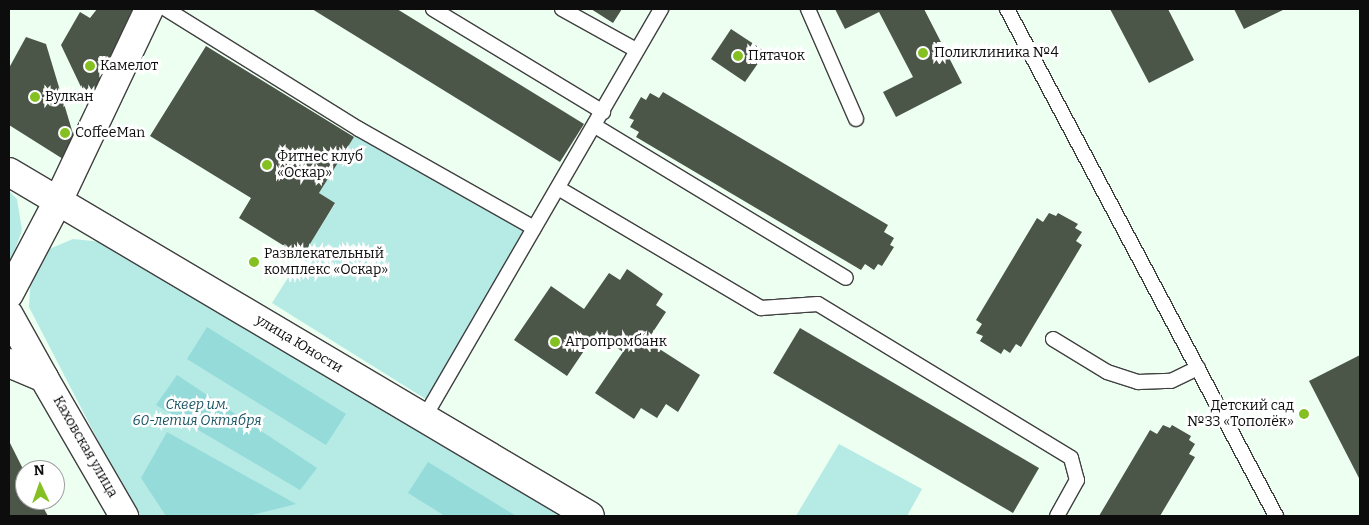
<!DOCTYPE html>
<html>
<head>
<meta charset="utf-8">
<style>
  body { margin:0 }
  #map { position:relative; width:1369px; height:525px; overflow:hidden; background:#ecfff1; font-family:Bitter,serif }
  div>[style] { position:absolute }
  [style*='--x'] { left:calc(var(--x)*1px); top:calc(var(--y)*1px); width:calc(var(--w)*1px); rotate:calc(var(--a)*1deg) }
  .green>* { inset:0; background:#b5eae5 }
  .forest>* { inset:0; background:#94dbda }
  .building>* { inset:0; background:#4b5649 }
  .roads { filter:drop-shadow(1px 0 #404040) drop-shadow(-1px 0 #404040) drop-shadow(0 1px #404040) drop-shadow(0 -1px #404040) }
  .service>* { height:14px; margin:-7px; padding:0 7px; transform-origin:7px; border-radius:7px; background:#fff }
  .minor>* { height:28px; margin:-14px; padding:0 14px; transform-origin:14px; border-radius:14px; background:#fff }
  .tertiary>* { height:28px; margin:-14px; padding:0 14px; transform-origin:14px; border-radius:14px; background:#fff }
  .dots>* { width:14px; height:14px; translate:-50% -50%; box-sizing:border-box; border:2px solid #fff; border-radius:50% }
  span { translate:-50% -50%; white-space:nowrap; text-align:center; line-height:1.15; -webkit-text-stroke:5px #fff; paint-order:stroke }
  .poi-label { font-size:14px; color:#0d0d0d }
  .left { translate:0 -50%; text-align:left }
  .right { translate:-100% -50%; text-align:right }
  .street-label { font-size:14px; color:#0d0d0d }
  .park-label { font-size:14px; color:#1b5666; font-style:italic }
  .frame { position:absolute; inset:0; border:10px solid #0d0d0d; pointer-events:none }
  .north { position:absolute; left:15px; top:460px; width:50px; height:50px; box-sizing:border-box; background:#fff; border:1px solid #9e9e9e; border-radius:50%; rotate:357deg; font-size:14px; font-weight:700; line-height:20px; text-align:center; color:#0d0d0d }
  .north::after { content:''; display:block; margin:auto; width:18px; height:22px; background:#84c021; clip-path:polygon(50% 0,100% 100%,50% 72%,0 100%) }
</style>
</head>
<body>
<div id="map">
  <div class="green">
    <i style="clip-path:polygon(359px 129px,534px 228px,432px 403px,272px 303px,335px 204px,319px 193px)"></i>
    <i style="clip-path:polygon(9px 191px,17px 199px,22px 230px,9px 267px)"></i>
    <i style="clip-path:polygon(73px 239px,112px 243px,574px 516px,137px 516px,29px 307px,31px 276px,47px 250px)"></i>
    <i style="clip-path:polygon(839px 444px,922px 489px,907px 516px,796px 516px)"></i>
  </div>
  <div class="forest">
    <i style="clip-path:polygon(207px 327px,346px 414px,326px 445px,187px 359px)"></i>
    <i style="clip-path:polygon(177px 375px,317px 468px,300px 490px,156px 405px)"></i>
    <i style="clip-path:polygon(167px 432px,296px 504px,248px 516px,166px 516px,141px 478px)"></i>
    <i style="clip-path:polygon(428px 462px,516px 516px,445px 516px,408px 493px)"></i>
  </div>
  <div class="building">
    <i style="clip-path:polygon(97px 9px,135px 9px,94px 94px,81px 87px,61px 45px,80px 12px,90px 18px)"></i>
    <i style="clip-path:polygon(312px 9px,397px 9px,584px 124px,560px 162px)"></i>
    <i style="clip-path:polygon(591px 9px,622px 9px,613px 23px)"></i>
    <i style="clip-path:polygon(835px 9px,924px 9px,962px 83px,896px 117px,883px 92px,913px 77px,879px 12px,845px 29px)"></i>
    <i style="clip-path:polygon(1110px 9px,1168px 9px,1194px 60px,1149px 83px)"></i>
    <i style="clip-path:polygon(1234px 9px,1285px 9px,1244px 29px)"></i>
    <i style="clip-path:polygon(731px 29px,766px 52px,745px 82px,711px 59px)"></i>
    <i style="clip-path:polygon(26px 37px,46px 44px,74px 137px,63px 159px,9px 125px,9px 68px)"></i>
    <i style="clip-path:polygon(206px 46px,354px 137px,319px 193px,335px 203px,302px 257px,239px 218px,251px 198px,150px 136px)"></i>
    <i style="clip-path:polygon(663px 92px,888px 225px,884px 232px,894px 238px,890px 245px,894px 247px,882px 266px,878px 264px,874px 270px,865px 264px,861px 270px,636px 137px,639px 132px,630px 127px,634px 120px,629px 118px,641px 97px,646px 100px,650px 93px,659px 98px)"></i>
    <i style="clip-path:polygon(1049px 213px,1056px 216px,1058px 213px,1078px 224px,1075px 228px,1082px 232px,1076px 241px,1082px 245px,1021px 347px,1016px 344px,1010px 353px,1004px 349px,1001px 354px,980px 341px,983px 336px,976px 333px,982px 324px,976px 320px,1037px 218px,1043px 222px)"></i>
    <i style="clip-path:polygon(627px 269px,663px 294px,656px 305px,666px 312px,647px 341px,700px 375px,678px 412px,666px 404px,657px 418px,641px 408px,634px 419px,595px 393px,623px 352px,596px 333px,567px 376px,514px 340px,551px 286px,584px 309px,609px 273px,620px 280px)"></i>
    <i style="clip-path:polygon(800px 328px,1039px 468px,1013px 513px,773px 373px)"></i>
    <i style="clip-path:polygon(1360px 355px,1360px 480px,1309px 381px)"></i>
    <i style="clip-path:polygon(1163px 425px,1170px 428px,1172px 425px,1191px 436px,1189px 440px,1195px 444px,1189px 454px,1195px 457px,1160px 516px,1099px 516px,1150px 430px,1157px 434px)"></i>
    <i style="clip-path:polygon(9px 441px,25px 473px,25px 500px,39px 500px,48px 516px,9px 516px)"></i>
  </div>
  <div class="roads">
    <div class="service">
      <i style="--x:166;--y:9;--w:227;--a:31.9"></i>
      <i style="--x:359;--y:129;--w:201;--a:29.5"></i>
      <i style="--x:433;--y:9;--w:199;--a:31.2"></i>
      <i style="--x:562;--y:9;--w:85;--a:29"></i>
      <i style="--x:808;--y:9;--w:120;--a:66.4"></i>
      <i style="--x:1007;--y:9;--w:574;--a:62.05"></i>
      <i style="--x:595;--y:126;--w:293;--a:31.2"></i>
      <i style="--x:558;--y:188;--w:236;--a:30.6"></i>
      <i style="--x:761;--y:308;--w:57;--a:-4"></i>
      <i style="--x:818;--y:304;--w:296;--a:31.3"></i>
      <i style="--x:1071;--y:458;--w:23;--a:75"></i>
      <i style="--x:1077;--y:480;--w:41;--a:119.1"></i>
      <i style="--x:1053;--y:339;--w:63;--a:31.4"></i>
      <i style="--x:1107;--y:372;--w:33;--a:18"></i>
      <i style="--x:1138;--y:382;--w:33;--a:-2"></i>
      <i style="--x:1171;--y:381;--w:30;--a:-26"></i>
      <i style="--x:424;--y:418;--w:473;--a:-59.9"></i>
    </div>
    <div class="minor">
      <i style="--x:58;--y:201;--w:212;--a:-64.6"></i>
    </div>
    <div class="tertiary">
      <i style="--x:9;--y:172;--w:675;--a:30.63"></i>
      <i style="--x:9;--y:294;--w:105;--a:-62.2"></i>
      <i style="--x:9;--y:315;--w:72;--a:60.9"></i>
      <i style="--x:9;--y:363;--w:38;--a:23"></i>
      <i style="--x:44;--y:378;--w:160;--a:59.9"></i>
    </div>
  </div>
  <div class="dots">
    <i style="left:923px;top:53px;background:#84c021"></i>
    <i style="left:738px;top:56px;background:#84c021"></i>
    <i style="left:90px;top:66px;background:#84c021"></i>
    <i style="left:35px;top:97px;background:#84c021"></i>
    <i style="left:65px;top:133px;background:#84c021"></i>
    <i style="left:267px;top:165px;background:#84c021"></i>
    <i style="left:254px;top:262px;background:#84c021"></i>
    <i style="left:555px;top:342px;background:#84c021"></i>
    <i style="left:1304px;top:414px;background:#84c021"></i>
  </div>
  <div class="poi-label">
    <span class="left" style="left:934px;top:53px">Поликлиника №4</span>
    <span class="left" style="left:748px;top:56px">Пятачок</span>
    <span class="left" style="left:100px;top:66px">Камелот</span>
    <span class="left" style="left:45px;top:97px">Вулкан</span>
    <span class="left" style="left:75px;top:133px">CoffeeMan</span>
    <span class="left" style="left:277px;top:165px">Фитнес клуб<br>«Оскар»</span>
    <span class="left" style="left:264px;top:262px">Развлекательный<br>комплекс «Оскар»</span>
    <span class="left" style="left:565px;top:342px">Агропромбанк</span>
    <span class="right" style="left:1294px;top:414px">Детский сад<br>№33 «Тополёк»</span>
  </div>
  <div class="street-label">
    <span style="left:299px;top:344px;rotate:31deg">улица Юности</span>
    <span style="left:85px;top:447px;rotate:60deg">Каховская улица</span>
  </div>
  <div class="park-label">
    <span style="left:197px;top:413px">Сквер им.<br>60-летия Октября</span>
  </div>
  <div class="frame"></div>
  <div class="north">N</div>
</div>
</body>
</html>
